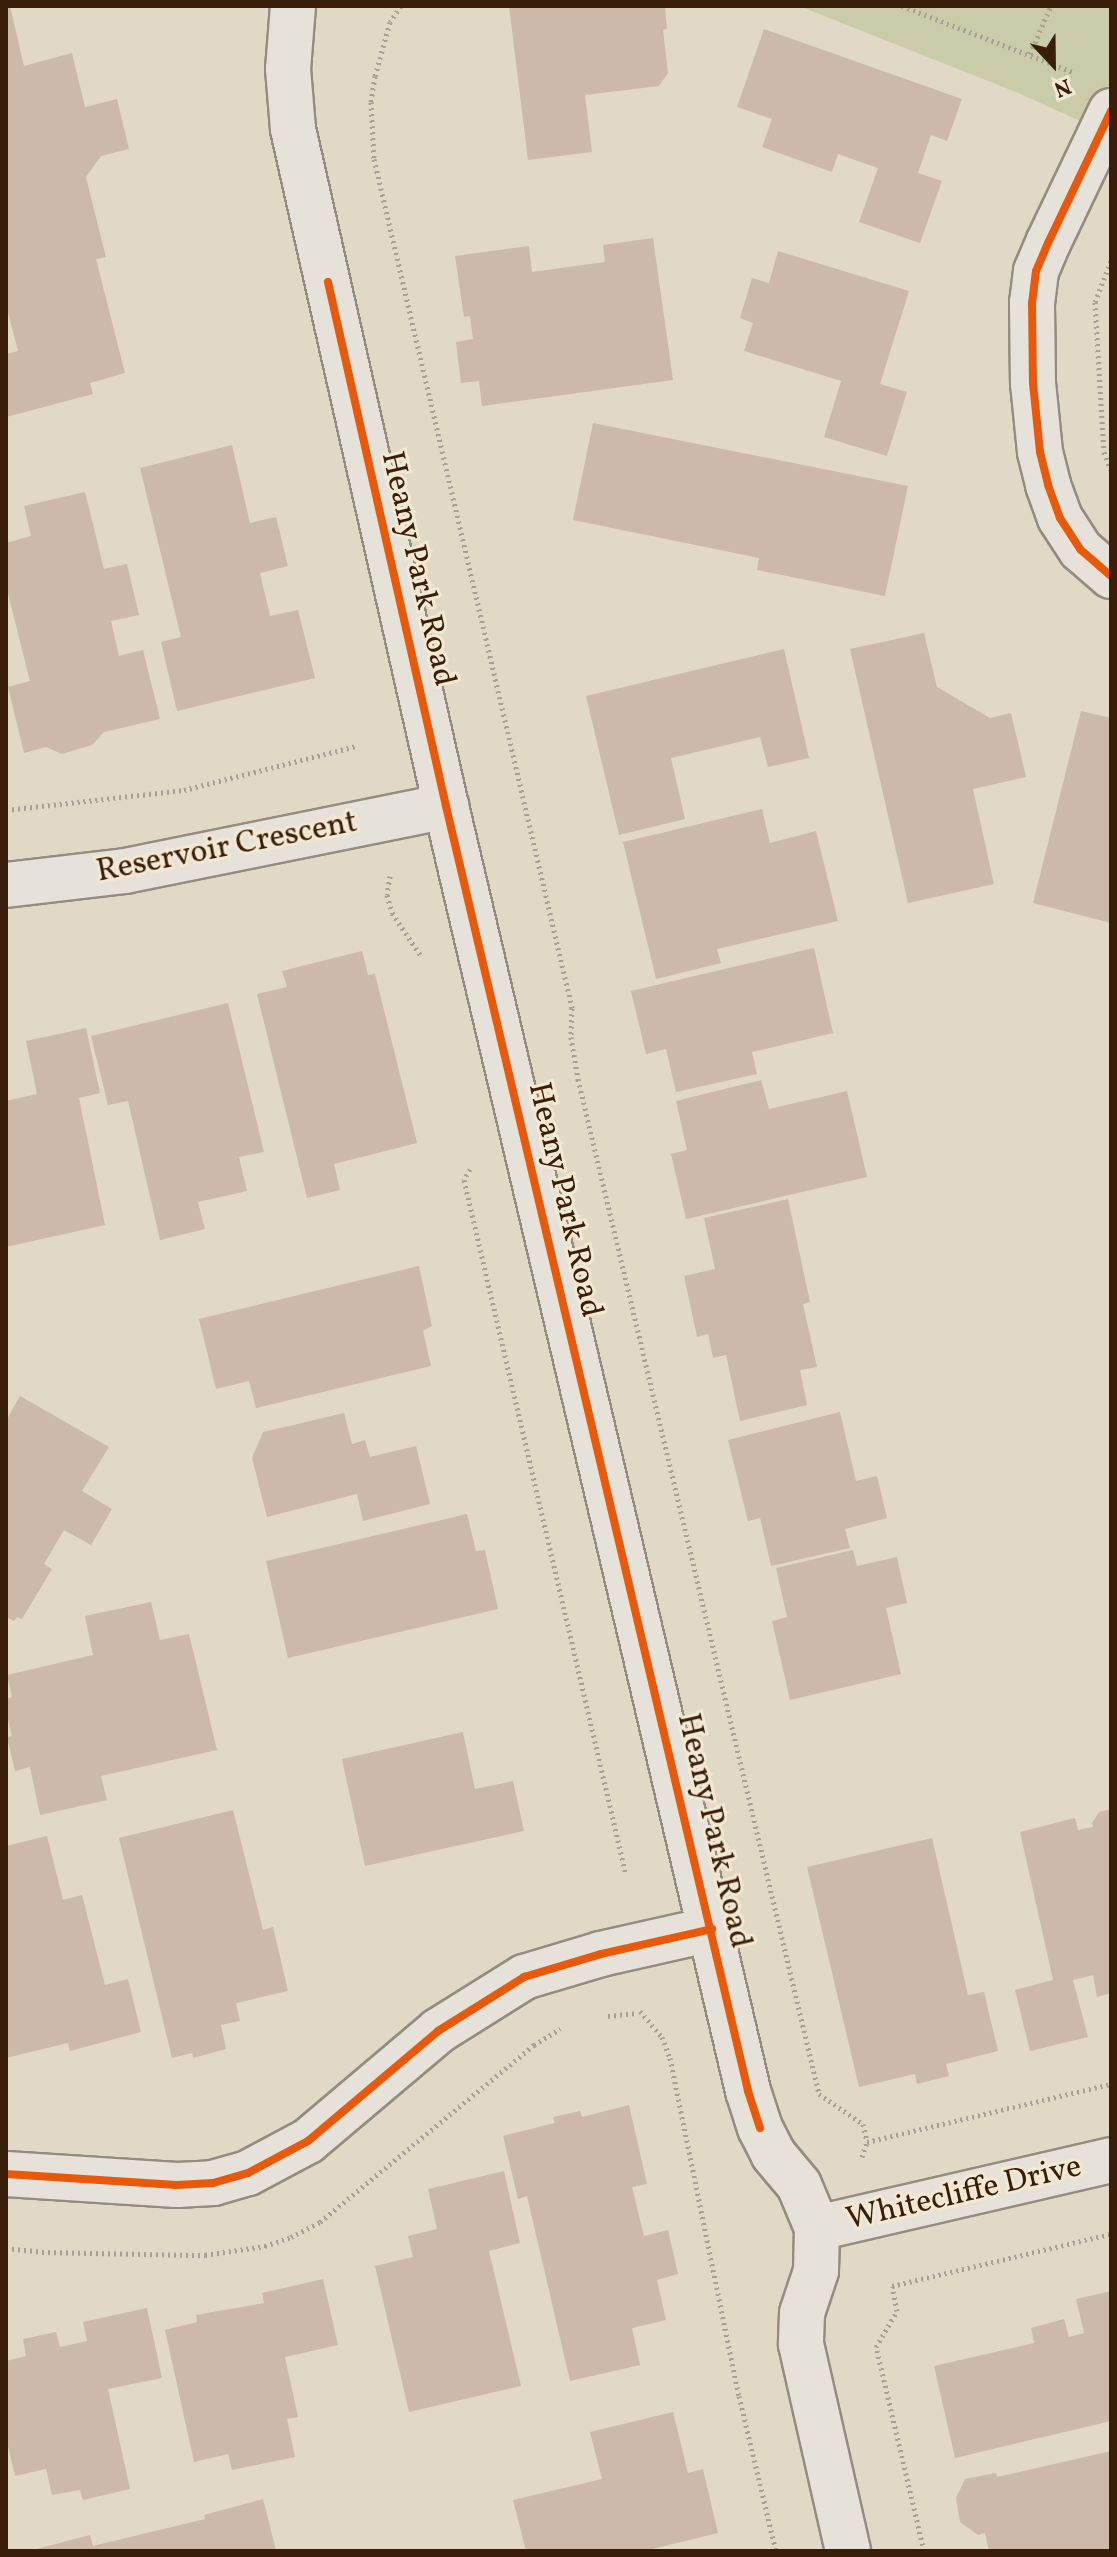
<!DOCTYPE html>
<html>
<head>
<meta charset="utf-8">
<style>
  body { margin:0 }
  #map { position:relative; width:1117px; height:2557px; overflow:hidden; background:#e1d8c5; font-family:Vollkorn,serif }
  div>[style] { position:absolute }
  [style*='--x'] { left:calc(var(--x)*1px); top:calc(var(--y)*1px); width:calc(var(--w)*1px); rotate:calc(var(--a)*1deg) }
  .green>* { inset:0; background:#cacba8 }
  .building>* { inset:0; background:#ccb9aa }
  .path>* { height:5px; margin-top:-2.5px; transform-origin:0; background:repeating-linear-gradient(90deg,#a6a096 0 2px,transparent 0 6px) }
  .roads { filter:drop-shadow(2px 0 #948c7f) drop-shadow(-2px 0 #948c7f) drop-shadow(0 2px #948c7f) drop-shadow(0 -2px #948c7f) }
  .minor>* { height:44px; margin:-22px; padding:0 22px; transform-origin:22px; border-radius:22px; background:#e7e2d9 }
  .cycleway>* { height:8px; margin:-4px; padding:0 4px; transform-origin:4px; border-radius:4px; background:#e8590c }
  span { translate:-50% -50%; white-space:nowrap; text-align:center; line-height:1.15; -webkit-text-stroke:6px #f3e8d2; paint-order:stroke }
  .street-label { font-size:32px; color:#381d09 }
  .frame { position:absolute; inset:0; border:8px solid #381d09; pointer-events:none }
  .north { position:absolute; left:1013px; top:24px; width:80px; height:80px; -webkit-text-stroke:6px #f3e8d2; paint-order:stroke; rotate:158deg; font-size:22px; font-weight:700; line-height:32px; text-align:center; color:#381d09 }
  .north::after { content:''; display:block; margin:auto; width:28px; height:36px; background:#381d09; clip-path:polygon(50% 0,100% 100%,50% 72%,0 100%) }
</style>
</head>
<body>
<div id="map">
  <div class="green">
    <i style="clip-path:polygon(799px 6px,1111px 6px,1111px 135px,1016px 92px)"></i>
  </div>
  <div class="building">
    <i style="clip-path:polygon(6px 6px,10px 6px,24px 66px,72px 53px,85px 107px,117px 99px,129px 149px,101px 156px,86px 177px,106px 257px,96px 259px,125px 373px,90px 383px,93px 394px,6px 417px,6px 354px,18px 351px,6px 305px)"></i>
    <i style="clip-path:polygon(509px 6px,665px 6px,667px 29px,663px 30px,668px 73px,659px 86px,585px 95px,592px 152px,528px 160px)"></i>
    <i style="clip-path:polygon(764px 29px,962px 99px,947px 141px,931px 135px,918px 173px,942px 181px,920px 243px,859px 222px,878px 168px,838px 154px,832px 172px,762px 147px,772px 119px,737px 107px)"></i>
    <i style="clip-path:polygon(653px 238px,673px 380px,482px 406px,479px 381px,461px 383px,456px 342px,473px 339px,470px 316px,464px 317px,455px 256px,529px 246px,532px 272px,605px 262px,603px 245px)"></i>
    <i style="clip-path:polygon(778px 251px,909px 291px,880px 384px,907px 392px,887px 456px,824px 437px,841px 381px,744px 351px,753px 323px,740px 318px,752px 278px,769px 283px)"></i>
    <i style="clip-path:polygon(593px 423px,908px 486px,885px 596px,757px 570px,759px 558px,573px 520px)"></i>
    <i style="clip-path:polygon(232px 445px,250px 523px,276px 517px,288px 566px,260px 573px,270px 616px,298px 610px,315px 678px,177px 711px,161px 642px,181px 637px,140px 468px)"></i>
    <i style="clip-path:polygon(85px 492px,104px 569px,127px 564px,139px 615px,111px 621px,119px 656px,143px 650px,160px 719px,104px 732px,92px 745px,62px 754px,46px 747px,24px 753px,8px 687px,30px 681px,6px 585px,6px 543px,31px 536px,24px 506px)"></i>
    <i style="clip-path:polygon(924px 633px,937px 687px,990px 718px,1011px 713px,1026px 777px,973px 789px,994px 884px,908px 903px,850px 649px)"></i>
    <i style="clip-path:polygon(784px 649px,809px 758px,768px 767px,760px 737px,671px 758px,685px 819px,619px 835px,586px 696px)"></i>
    <i style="clip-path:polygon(1081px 711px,1111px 718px,1111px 923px,1033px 903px)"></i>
    <i style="clip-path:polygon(762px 809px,770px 843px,816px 831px,838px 921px,717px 949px,721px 963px,656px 979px,623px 842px)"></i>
    <i style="clip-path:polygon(814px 948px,833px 1033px,752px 1052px,757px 1074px,676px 1092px,666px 1049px,646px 1054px,631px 991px)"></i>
    <i style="clip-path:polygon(362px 951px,368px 975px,375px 974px,417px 1143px,334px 1164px,340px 1190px,307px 1198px,257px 994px,287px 987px,282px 971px)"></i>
    <i style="clip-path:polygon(228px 1003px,264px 1152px,239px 1157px,247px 1191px,198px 1202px,205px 1229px,160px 1240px,128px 1101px,108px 1105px,91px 1036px)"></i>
    <i style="clip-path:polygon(86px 1028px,100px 1093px,79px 1098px,105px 1225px,6px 1247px,6px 1101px,37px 1094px,26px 1041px)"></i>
    <i style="clip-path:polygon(761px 1080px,769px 1109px,847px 1091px,867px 1177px,686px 1219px,671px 1154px,687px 1150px,676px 1101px)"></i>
    <i style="clip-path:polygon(788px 1199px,810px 1302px,803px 1304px,817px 1367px,800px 1370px,807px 1405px,740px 1421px,726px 1355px,713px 1358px,708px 1334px,697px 1337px,684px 1276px,715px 1269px,704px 1218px)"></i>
    <i style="clip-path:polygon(419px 1266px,432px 1326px,423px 1331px,431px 1366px,256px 1408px,249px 1381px,216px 1389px,199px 1319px)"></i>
    <i style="clip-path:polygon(20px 1396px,109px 1447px,82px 1491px,112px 1509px,91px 1545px,64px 1530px,44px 1564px,52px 1569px,22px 1619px,17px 1617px,14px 1621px,6px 1617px,6px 1421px)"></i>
    <i style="clip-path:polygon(840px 1412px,856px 1481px,877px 1476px,887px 1518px,845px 1529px,850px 1548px,771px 1566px,760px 1518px,748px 1521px,728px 1440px)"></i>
    <i style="clip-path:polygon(344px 1413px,352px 1444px,365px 1440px,370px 1457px,416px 1446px,430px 1504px,363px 1521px,357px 1494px,267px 1517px,252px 1458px,263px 1432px)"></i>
    <i style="clip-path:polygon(467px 1514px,476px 1551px,485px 1550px,498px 1609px,288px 1658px,266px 1561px)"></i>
    <i style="clip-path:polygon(853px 1550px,857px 1566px,897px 1557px,907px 1603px,886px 1608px,901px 1674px,790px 1700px,772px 1621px,787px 1617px,776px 1568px)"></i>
    <i style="clip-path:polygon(151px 1602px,160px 1640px,189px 1634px,217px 1750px,101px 1776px,107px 1800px,40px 1815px,30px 1767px,15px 1771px,7px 1737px,12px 1736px,6px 1711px,6px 1699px,12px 1697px,7px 1675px,93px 1655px,85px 1616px)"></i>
    <i style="clip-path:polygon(463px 1732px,475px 1789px,513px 1781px,524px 1831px,365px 1866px,342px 1759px)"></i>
    <i style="clip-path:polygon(1111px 1809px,1111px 1993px,1097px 1997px,1093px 1975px,1073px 1980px,1088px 2037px,1030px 2051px,1015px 1990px,1053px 1980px,1020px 1832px,1075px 1818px,1078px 1830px,1093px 1827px,1092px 1823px,1099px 1812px)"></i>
    <i style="clip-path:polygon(233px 1810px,263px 1930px,273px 1927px,288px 1991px,236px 2003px,240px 2021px,221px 2025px,226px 2049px,193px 2058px,192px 2053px,172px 2058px,119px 1838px)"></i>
    <i style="clip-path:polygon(47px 1836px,63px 1900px,82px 1895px,105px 1985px,128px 1979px,141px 2032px,70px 2051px,68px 2043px,6px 2058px,6px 1846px)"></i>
    <i style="clip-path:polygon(932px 1838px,968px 1995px,984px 1992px,998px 2051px,946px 2064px,949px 2076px,917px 2084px,915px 2074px,859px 2087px,807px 1867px)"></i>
    <i style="clip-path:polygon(629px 2105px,647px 2184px,632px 2187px,644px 2236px,668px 2230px,678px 2274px,657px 2280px,666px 2320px,632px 2328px,640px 2365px,570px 2381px,527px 2196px,518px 2199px,503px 2136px,555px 2123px,553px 2117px,580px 2111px,582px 2117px)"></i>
    <i style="clip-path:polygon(504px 2171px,520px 2243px,489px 2251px,521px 2386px,409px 2412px,375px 2266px,413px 2257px,408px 2236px,437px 2229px,428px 2189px)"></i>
    <i style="clip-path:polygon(323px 2279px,338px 2345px,285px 2357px,298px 2417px,287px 2419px,295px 2457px,232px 2470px,228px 2454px,194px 2462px,165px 2330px,197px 2322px,196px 2315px,264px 2303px,262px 2293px)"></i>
    <i style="clip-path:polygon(1111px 2291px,1111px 2421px,955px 2458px,934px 2366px,1034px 2343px,1031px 2328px,1064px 2319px,1069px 2337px,1084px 2333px,1076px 2299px)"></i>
    <i style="clip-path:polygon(147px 2308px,162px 2378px,108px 2389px,130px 2489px,83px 2500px,80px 2490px,52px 2495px,46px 2469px,15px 2476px,6px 2438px,6px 2361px,26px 2356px,23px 2339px,56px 2332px,60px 2347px,87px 2341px,83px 2322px)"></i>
    <i style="clip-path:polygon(673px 2412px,688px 2473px,703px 2469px,718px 2533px,644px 2551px,526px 2551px,513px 2500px,602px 2479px,590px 2432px)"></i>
    <i style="clip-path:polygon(1111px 2451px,1111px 2551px,989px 2551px,985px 2533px,978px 2535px,960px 2522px,956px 2498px,965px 2479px,996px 2473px,997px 2477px)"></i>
    <i style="clip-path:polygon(263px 2499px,276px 2551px,29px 2551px,90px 2535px,93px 2546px,205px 2519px,204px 2515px)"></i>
  </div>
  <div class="path">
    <i style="--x:401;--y:6;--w:19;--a:125"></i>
    <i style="--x:390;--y:22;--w:56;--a:105.5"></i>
    <i style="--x:375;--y:76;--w:26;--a:99"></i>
    <i style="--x:371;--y:102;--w:57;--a:87"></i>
    <i style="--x:374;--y:159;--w:872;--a:76.87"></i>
    <i style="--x:572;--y:1008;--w:29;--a:92"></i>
    <i style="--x:571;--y:1037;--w:43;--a:80.5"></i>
    <i style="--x:578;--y:1079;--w:1043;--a:76.64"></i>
    <i style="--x:819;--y:2094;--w:53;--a:34.3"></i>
    <i style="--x:863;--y:2124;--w:18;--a:77"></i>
    <i style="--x:902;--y:6;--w:183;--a:21.1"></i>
    <i style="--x:1030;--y:54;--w:52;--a:-66.4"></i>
    <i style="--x:1111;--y:261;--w:44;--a:111.3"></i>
    <i style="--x:1095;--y:302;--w:150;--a:86.6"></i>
    <i style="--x:1104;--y:452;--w:19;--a:69"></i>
    <i style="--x:6;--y:810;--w:179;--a:-6.4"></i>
    <i style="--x:184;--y:790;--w:179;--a:-14.3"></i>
    <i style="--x:390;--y:876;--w:19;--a:99"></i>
    <i style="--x:387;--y:895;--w:19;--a:74"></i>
    <i style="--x:392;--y:913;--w:52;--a:56"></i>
    <i style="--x:470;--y:1169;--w:13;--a:119"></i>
    <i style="--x:464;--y:1180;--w:710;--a:76.88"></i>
    <i style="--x:640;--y:2011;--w:34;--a:50"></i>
    <i style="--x:662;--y:2037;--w:22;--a:69"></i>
    <i style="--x:670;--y:2058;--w:345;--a:78.5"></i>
    <i style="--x:739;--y:2396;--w:159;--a:76.6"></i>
    <i style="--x:608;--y:2016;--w:30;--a:-6"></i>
    <i style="--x:862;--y:2157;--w:16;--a:-72"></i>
    <i style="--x:867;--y:2142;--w:251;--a:-13.4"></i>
    <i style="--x:6;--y:2248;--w:36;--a:6"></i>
    <i style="--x:42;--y:2252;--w:163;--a:1.1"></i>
    <i style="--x:205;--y:2255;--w:61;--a:-8.5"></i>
    <i style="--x:265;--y:2246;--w:28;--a:-19"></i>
    <i style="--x:291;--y:2237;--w:33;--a:-27"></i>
    <i style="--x:320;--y:2222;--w:278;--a:-39.6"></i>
    <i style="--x:534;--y:2045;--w:31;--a:-32"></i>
    <i style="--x:924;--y:2551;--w:210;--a:-103.2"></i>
    <i style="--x:876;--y:2347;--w:42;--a:-59.7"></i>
    <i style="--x:897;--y:2311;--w:25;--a:-101"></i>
    <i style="--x:892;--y:2286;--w:225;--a:-13.4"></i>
  </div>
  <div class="roads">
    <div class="minor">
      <i style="--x:293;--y:6;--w:63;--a:94.5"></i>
      <i style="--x:288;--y:69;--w:60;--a:85.2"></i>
      <i style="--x:293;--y:129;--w:694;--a:77.27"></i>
      <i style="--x:446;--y:806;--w:1320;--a:76.77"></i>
      <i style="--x:748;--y:2091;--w:39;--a:72"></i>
      <i style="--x:760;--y:2128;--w:29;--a:63"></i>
      <i style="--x:773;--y:2154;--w:40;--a:50"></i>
      <i style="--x:799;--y:2185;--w:47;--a:67.3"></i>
      <i style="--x:817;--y:2228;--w:43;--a:91.3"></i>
      <i style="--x:816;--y:2271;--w:44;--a:108.4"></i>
      <i style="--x:802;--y:2313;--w:31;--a:92"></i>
      <i style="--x:801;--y:2344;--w:212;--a:77.2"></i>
      <i style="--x:1111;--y:111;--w:146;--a:115.5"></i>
      <i style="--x:1048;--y:243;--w:30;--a:113"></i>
      <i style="--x:1036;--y:271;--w:32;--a:97"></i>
      <i style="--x:1032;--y:303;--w:80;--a:89.3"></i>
      <i style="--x:1033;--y:383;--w:69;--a:84.2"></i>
      <i style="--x:1040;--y:452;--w:34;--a:76"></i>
      <i style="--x:1048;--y:485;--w:35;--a:70"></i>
      <i style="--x:1060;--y:518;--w:38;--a:57"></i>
      <i style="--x:1081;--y:550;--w:40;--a:41"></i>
      <i style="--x:6;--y:885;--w:120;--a:-6.7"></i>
      <i style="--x:125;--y:871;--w:328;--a:-11.4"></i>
      <i style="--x:6;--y:2174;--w:171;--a:3.7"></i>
      <i style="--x:177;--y:2185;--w:36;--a:-3"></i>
      <i style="--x:213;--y:2183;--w:36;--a:-16"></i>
      <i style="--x:248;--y:2173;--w:68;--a:-28.1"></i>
      <i style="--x:308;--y:2141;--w:170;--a:-40.2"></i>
      <i style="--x:438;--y:2031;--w:102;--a:-32.1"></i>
      <i style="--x:524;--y:1977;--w:80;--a:-16.6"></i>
      <i style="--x:601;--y:1954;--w:114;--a:-12.7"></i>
      <i style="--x:817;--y:2228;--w:302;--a:-13"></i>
    </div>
  </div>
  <div class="cycleway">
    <i style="--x:1111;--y:111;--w:146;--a:115.5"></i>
    <i style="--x:1048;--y:243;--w:30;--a:113"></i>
    <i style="--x:1036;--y:271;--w:32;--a:97"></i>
    <i style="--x:1032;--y:303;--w:80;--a:89.3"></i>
    <i style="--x:1033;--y:383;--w:69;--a:84.2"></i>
    <i style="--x:1040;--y:452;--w:34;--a:76"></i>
    <i style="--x:1048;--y:485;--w:35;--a:70"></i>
    <i style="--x:1060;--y:518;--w:38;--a:57"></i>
    <i style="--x:1081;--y:550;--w:40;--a:41"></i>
    <i style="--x:328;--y:282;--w:537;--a:77.31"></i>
    <i style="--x:446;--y:806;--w:1320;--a:76.77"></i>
    <i style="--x:748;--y:2091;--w:39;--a:72"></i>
    <i style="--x:6;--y:2174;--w:171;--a:3.7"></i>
    <i style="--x:177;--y:2185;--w:36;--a:-3"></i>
    <i style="--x:213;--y:2183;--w:36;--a:-16"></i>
    <i style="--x:248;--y:2173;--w:68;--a:-28.1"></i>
    <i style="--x:308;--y:2141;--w:170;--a:-40.2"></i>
    <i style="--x:438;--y:2031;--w:102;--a:-32.1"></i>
    <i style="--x:524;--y:1977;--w:80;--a:-16.6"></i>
    <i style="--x:601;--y:1954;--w:114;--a:-12.7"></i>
  </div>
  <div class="street-label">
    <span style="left:417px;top:569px;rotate:77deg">Heany Park Road</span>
    <span style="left:227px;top:848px;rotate:-11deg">Reservoir Crescent</span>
    <span style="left:564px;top:1200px;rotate:77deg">Heany Park Road</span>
    <span style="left:713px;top:1831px;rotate:77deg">Heany Park Road</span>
    <span style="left:964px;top:2194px;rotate:-13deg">Whitecliffe Drive</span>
  </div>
  <div class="frame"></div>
  <div class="north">N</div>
</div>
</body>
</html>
